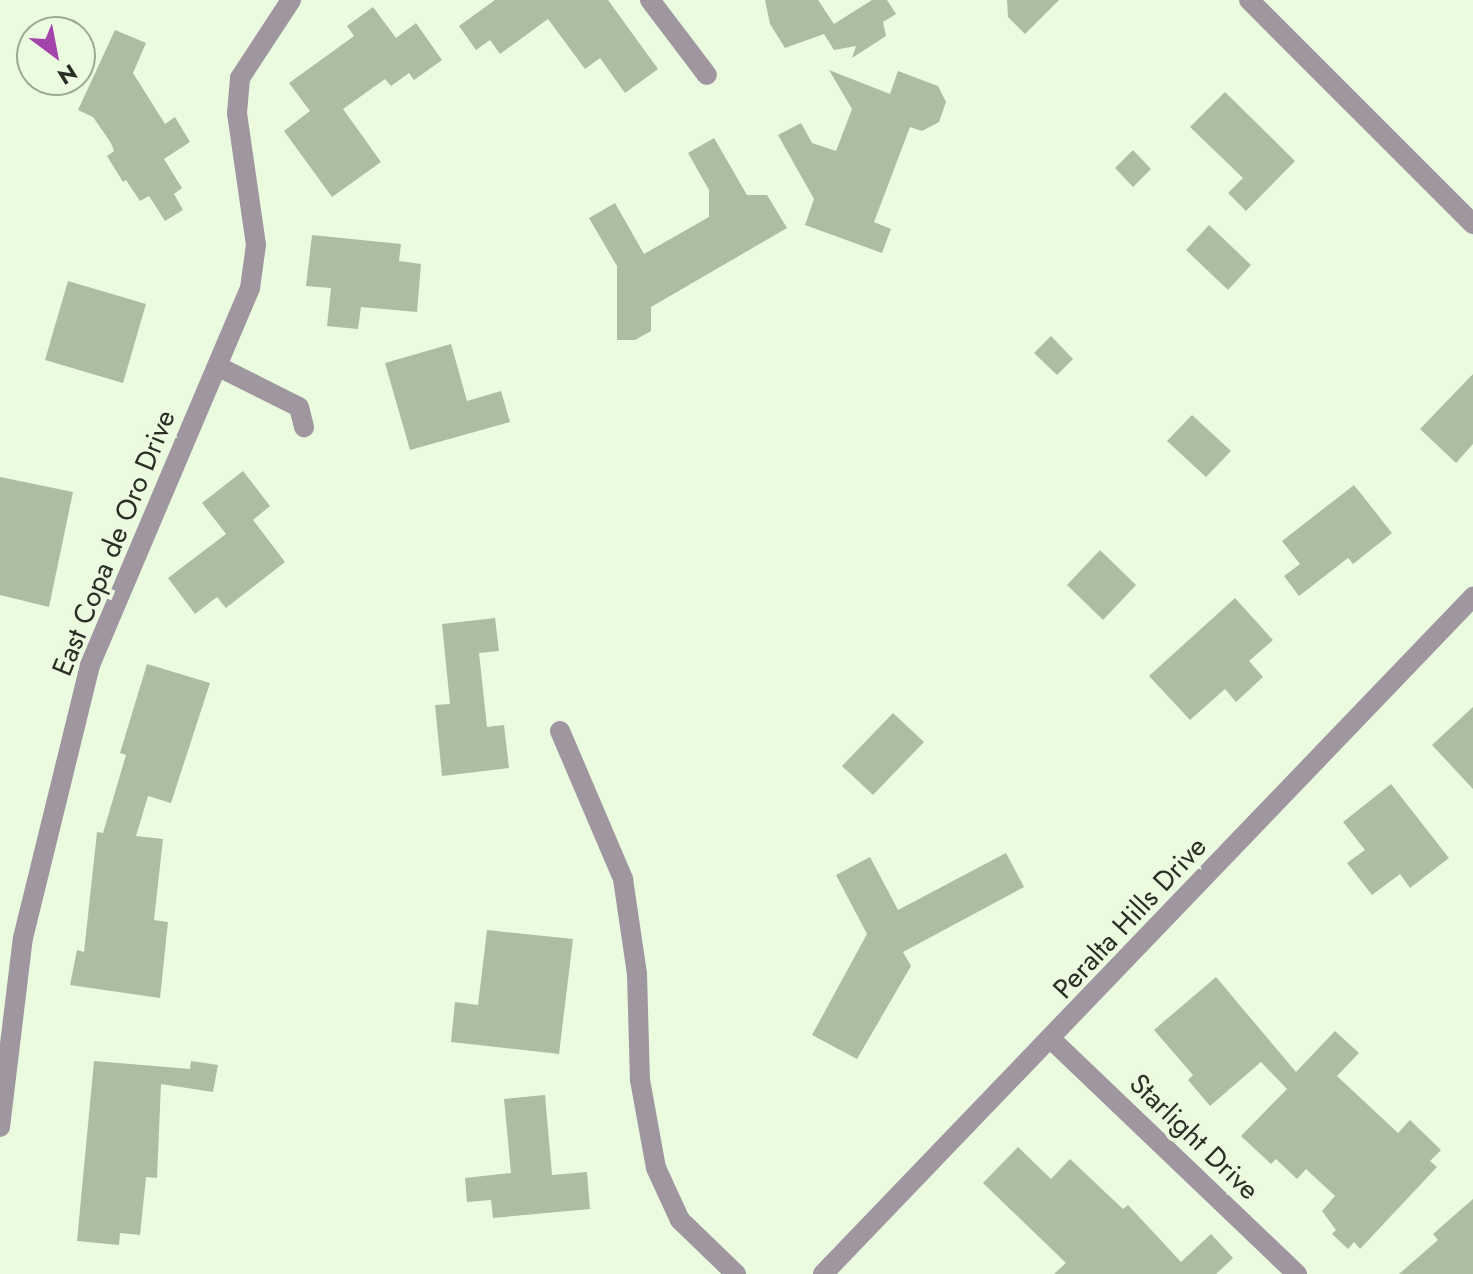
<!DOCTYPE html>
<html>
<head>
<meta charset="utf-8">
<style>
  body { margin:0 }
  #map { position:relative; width:1473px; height:1274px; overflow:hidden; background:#eafbdf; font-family:Jost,sans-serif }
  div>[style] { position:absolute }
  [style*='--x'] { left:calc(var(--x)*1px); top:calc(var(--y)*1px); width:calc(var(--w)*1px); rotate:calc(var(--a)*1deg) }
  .building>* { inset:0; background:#adbda3 }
  .minor>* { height:20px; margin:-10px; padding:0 10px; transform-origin:10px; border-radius:10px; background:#9f96a0 }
  .tertiary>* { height:20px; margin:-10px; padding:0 10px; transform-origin:10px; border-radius:10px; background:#9f96a0 }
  span { translate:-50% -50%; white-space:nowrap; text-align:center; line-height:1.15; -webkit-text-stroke:8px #eafbdf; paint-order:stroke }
  .street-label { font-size:28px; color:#292f25 }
  .north { position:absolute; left:16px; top:16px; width:80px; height:80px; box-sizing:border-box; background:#eafbdf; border:2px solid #9da995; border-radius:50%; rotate:148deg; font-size:22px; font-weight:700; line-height:32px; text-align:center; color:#292f25 }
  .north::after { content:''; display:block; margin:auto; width:28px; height:36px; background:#a344ac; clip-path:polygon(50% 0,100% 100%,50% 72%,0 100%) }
</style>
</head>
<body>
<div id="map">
  <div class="building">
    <i style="clip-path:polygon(495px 0,608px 0,658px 69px,625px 93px,600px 58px,585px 69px,548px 19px,500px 54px,490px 40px,476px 50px,459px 26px)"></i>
    <i style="clip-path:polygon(765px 0,818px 0,834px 24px,872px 0,887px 0,896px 14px,883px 22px,886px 36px,852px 58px,856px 46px,834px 50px,824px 34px,785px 48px,770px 24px)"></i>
    <i style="clip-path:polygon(1007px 0,1059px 0,1025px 34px,1008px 17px)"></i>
    <i style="clip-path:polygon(373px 7px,396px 38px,416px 23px,442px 60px,414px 80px,409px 73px,391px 86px,385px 79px,343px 109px,381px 162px,332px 197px,284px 131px,310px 111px,289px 83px,354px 36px,347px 26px)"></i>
    <i style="clip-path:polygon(115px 30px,146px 43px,133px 73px,165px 124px,175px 117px,190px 142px,164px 159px,182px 188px,174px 194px,183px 210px,165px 221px,149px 196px,140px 201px,126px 180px,123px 182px,107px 156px,114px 151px,111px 143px,93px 117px,78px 110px)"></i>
    <i style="clip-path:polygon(829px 70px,890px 94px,898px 71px,938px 86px,946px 102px,939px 122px,922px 131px,910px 127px,874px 222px,891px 229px,882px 253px,805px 225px,814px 199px,778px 135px,801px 123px,812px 143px,836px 151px,852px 109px)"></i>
    <i style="clip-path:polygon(1225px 92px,1295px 161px,1246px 211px,1228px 193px,1243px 178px,1190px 127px)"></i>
    <i style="clip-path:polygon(714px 138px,747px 195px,767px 195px,787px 228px,651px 307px,651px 331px,635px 340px,617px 340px,617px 266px,589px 218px,615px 203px,644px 254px,709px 217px,709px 190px,688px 153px)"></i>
    <i style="clip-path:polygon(1133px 150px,1151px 169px,1133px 187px,1115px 168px)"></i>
    <i style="clip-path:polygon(1209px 225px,1251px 265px,1228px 290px,1186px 250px)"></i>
    <i style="clip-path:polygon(312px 235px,401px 244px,399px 261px,421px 264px,417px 312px,361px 307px,358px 329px,327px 326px,331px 288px,306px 286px)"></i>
    <i style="clip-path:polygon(68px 281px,146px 304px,123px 383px,45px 360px)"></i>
    <i style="clip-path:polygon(1051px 336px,1073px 359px,1057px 375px,1034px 353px)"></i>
    <i style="clip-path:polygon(451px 344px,467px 401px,501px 391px,510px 422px,410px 450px,385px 363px)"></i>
    <i style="clip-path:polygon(1473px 374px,1473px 444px,1456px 463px,1420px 429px)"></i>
    <i style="clip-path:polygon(1192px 415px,1231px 451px,1206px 477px,1167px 441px)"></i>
    <i style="clip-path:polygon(243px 471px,270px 506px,253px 520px,285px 562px,226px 608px,217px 597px,195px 614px,168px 578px,226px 534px,202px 503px)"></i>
    <i style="clip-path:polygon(0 477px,73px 492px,49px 607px,0 595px)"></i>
    <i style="clip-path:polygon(1354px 485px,1392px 533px,1353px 564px,1348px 558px,1299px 596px,1284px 576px,1300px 564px,1282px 541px)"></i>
    <i style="clip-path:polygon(1100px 550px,1136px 585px,1103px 620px,1067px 585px)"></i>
    <i style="clip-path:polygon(1235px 598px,1273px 640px,1249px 661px,1263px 677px,1236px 702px,1225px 689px,1190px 720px,1149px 676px)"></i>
    <i style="clip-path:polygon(495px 618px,499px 651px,479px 653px,487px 727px,504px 725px,509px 768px,442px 776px,435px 705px,450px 704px,442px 624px)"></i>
    <i style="clip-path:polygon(147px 664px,210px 683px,171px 803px,148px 796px,136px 836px,163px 839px,154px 920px,168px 922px,160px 998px,70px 985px,77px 950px,84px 952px,97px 832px,103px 833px,126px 755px,120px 753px)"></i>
    <i style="clip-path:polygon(1473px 707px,1473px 789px,1432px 745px)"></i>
    <i style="clip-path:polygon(893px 713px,924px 742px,873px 795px,842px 766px)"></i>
    <i style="clip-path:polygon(1391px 784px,1449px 858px,1410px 888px,1400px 874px,1372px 895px,1347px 863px,1365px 850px,1343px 822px)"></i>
    <i style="clip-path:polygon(1006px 853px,1024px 887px,903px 952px,911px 966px,857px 1059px,812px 1035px,867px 934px,836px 875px,870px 857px,898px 910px)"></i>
    <i style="clip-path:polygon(487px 930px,573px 939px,559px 1054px,451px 1042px,455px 1002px,478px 1005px)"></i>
    <i style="clip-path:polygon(1216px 977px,1296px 1072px,1335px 1031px,1359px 1053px,1337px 1076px,1398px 1133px,1410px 1120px,1441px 1150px,1430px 1161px,1437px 1167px,1360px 1249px,1354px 1242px,1348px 1249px,1332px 1234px,1336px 1230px,1322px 1211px,1335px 1196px,1306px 1169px,1297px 1179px,1276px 1159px,1271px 1164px,1241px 1136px,1287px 1089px,1261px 1062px,1210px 1106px,1188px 1080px,1193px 1075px,1154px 1030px)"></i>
    <i style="clip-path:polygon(94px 1061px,190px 1069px,191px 1061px,218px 1065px,213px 1092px,161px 1084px,157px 1178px,146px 1177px,140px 1235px,120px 1233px,119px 1245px,77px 1241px)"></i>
    <i style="clip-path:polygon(545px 1095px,552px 1175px,587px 1172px,590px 1209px,493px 1218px,491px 1200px,467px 1202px,465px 1178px,511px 1173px,504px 1099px)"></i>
    <i style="clip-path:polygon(1018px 1147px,1051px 1179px,1070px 1159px,1123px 1209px,1128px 1205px,1181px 1262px,1211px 1234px,1233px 1258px,1216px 1274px,1054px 1274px,1066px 1263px,983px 1183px)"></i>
    <i style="clip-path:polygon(1473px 1199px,1473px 1274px,1399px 1274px,1438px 1240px,1433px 1234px)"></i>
  </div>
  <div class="minor">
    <i style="--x:650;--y:0;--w:94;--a:52.8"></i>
    <i style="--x:1249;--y:0;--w:317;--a:45"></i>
    <i style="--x:219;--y:367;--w:89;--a:26.6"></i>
    <i style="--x:299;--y:407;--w:21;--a:76"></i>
    <i style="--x:560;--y:731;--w:161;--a:66.9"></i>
    <i style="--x:623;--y:879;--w:96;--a:81.6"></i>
    <i style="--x:637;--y:974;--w:106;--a:88.4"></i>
    <i style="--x:640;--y:1080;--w:89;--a:79.7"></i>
    <i style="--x:656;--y:1168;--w:57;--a:65.2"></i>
    <i style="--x:680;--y:1220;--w:78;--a:44"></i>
    <i style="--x:1052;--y:1040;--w:339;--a:43.7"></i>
    <i style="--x:0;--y:1127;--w:190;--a:-83.1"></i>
    <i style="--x:23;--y:938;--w:281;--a:-76.2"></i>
    <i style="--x:90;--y:665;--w:410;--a:-67"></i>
    <i style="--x:250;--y:288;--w:43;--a:-82.1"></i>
    <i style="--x:256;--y:245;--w:133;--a:-98.2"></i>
    <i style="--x:237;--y:113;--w:35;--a:-85"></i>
    <i style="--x:240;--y:78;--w:93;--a:-56.8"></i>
  </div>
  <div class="tertiary">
    <i style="--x:823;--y:1274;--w:939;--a:-46.17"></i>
  </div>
  <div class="street-label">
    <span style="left:114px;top:543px;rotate:-68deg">East Copa de Oro Drive</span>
    <span style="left:1130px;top:918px;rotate:-47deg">Peralta Hills Drive</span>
    <span style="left:1194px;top:1137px;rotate:44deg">Starlight Drive</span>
  </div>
  <div class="north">N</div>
</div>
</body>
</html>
